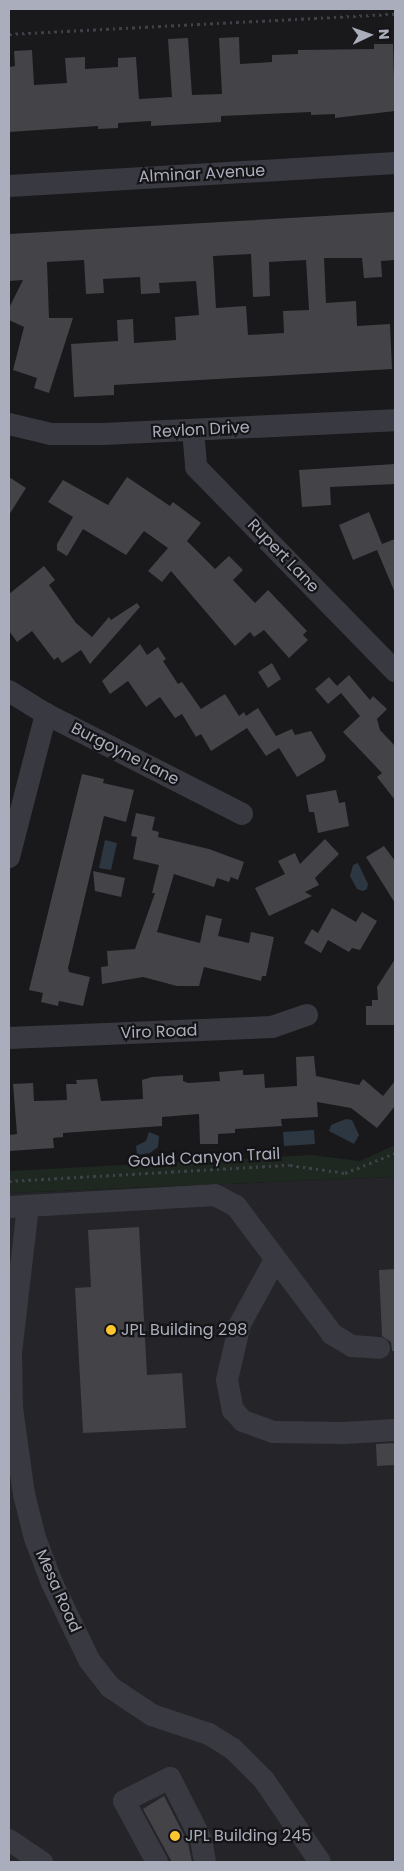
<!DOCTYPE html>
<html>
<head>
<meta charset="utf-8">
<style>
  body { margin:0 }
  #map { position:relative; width:404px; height:1871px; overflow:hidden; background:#19181b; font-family:Poppins,sans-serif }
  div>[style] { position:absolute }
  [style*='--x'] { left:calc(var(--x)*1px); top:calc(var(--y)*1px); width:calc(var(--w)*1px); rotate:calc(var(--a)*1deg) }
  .built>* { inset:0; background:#252428 }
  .green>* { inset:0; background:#1e2720 }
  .water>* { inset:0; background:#2d3741 }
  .building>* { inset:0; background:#434348 }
  .path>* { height:3px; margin-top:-1.5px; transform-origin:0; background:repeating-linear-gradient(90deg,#3f4148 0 2.5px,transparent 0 6.5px) }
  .minor>* { height:22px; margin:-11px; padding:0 11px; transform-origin:11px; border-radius:11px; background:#393a41 }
  .dots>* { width:14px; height:14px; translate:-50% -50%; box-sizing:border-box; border:2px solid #141316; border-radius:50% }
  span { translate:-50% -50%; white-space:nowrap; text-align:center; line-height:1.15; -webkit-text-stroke:4.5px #141316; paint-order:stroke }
  .street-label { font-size:16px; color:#aaaebc }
  .poi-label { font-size:16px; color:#aaaebc }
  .left { translate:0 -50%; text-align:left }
  .frame { position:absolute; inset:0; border:10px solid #aaaebc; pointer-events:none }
  .north { position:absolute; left:344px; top:10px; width:50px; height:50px; -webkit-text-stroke:4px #141316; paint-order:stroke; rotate:87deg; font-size:14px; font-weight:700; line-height:20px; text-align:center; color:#aaaebc }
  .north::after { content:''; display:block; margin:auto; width:18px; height:22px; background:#aaaebc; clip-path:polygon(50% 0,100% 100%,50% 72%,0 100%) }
</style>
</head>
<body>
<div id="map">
  <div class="built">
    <i style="clip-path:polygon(395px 1177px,395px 1862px,9px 1862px,9px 1193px)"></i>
  </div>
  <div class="green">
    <i style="clip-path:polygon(395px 1145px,395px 1177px,9px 1193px,9px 1171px,312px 1155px,360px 1161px)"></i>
  </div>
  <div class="water">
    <i style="clip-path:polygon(105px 840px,117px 843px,111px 870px,99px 868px)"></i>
    <i style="clip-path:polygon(358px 863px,368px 884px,367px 889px,363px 891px,357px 889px,350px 876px,353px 865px)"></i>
    <i style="clip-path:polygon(346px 1119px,352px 1120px,359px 1135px,354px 1144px,329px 1131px,331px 1125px)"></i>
    <i style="clip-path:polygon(314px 1130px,315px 1144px,284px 1146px,283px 1132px)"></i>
    <i style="clip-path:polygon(149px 1132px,159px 1136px,158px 1147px,150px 1153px,137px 1155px,136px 1146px,146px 1141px)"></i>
  </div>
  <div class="building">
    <i style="clip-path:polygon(239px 37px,240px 64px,272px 62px,272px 55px,298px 54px,298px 50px,374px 49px,374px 44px,393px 44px,395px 111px,335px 118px,335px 114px,311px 115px,311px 112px,221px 116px,221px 122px,151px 126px,151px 121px,118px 123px,118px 128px,98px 129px,98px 126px,9px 132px,9px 67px,15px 66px,14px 51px,32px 50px,34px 85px,67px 83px,65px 58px,85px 57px,85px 69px,118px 67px,118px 58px,136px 57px,139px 99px,172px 97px,168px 39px,188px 38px,192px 95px,222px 94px,219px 38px)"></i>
    <i style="clip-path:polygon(evenodd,395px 212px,395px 260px,381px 261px,382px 277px,364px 278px,362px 258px,324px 258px,326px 303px,356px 301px,357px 326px,390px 324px,392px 369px,114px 385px,114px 395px,74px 397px,71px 344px,118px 341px,117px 320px,133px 319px,134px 343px,176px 340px,175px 317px,199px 315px,196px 281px,159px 283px,160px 293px,141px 294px,140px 277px,103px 279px,104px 293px,86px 294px,84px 260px,47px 262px,49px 318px,73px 318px,49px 393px,34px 388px,37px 378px,13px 370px,24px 327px,9px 320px,9px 308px,23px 280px,9px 281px,9px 234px,395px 212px,251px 254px,253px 297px,270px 296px,269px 262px,306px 260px,309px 310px,283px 311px,284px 333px,248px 335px,246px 306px,216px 308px,213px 256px,251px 254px)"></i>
    <i style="clip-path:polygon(395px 464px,395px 484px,330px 487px,331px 505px,302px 507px,299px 470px)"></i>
    <i style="clip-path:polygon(9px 477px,26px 488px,9px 515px)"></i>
    <i style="clip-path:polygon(127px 477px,170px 506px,173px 502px,201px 523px,187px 541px,215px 569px,229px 556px,243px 570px,233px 580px,255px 603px,268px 590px,307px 631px,303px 635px,308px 640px,289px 658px,264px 630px,254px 637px,250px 632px,235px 646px,171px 571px,162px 582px,148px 571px,168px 548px,144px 531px,126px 555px,83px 529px,67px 556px,57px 550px,57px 544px,73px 517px,48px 502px,63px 480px,108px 505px)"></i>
    <i style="clip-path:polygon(369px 512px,382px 544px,395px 539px,395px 593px,377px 550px,353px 560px,339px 525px)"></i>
    <i style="clip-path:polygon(44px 566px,55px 580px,49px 585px,76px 623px,92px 637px,109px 617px,111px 620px,137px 603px,140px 607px,90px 664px,81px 650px,62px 663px,58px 657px,54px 660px,32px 631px,17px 642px,9px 631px,9px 594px)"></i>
    <i style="clip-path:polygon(140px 644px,147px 655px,158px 647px,166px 659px,163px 661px,178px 684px,182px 682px,201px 709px,225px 694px,239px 716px,244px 712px,246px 716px,258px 708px,276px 736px,292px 729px,295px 735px,311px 731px,326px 756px,324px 761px,297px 777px,279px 748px,266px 756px,247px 728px,211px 751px,201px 734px,196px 737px,182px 714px,175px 718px,160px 697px,146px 707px,128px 681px,110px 694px,102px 681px)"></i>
    <i style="clip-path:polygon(272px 663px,281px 679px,268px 688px,258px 672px)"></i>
    <i style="clip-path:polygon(349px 675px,370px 700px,373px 696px,387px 709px,377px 719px,380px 730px,395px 746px,395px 800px,377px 777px,382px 773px,343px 732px,360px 716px,341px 693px,328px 704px,315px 689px,329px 677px,337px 686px)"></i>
    <i style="clip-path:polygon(82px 774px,104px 779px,103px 783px,134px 790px,126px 822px,104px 816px,68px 968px,69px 972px,90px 977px,83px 1006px,59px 1001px,58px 1006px,41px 1002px,43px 993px,29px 990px)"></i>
    <i style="clip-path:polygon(336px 790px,339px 803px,345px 802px,349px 826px,318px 833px,314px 812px,309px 812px,306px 795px)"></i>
    <i style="clip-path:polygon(136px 813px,155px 817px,152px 830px,159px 832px,158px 837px,209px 849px,244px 862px,238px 880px,231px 877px,229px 882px,217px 878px,214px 887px,174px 874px,157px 932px,200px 943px,206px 915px,222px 919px,218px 936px,249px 943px,251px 932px,274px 937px,266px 976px,262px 976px,261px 981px,204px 967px,199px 986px,177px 986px,143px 977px,102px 984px,101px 967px,108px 966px,107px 951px,135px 949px,155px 893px,152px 893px,159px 865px,133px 859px,137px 837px,131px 836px)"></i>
    <i style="clip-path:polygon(325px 839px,339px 854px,315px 878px,319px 885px,305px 892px,312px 896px,269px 916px,255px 888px,285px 874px,278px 861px,295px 853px,300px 864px)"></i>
    <i style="clip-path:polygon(384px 846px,395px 861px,395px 903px,366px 857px)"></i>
    <i style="clip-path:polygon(93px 871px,125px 878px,121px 897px,95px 891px)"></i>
    <i style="clip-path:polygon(332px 908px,356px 922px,362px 912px,377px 921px,360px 950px,352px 948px,349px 952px,328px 940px,321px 953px,304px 943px,312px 929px,318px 933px)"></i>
    <i style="clip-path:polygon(395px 959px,395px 1025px,366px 1025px,366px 1006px,372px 1006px,372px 1000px,378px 1000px,377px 987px)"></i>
    <i style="clip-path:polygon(314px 1056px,316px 1076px,359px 1085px,363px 1079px,383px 1096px,395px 1081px,395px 1106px,377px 1128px,351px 1108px,317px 1102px,318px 1117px,281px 1119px,282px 1126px,235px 1129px,235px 1133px,218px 1134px,218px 1144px,200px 1144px,199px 1114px,162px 1117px,162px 1126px,63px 1133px,63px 1137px,53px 1138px,54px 1148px,9px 1151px,9px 1135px,17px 1134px,13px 1084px,33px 1083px,34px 1101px,67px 1100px,66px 1084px,77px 1084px,76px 1080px,97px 1079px,101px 1101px,143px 1099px,142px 1080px,152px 1077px,183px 1075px,183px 1081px,188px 1083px,220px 1081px,219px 1072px,243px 1070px,243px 1075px,264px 1074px,265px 1088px,297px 1086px,296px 1057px)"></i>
    <i style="clip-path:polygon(139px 1227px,147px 1375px,182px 1373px,186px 1428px,83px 1433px,75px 1288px,91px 1287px,88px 1230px)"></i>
    <i style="clip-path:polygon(395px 1269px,395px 1351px,392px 1351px,391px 1342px,382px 1336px,379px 1270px)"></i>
    <i style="clip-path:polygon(395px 1443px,395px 1465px,377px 1466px,376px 1444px)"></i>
    <i style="clip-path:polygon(164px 1796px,188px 1843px,192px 1862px,172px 1862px,143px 1809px)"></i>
  </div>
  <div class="path">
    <i style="--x:9;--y:34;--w:387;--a:-3"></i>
    <i style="--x:9;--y:1181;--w:281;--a:-3.3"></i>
    <i style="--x:290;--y:1165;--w:56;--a:8.3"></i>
    <i style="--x:345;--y:1173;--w:54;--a:-21.8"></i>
  </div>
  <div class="minor">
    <i style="--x:9;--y:186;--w:387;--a:-3.4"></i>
    <i style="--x:9;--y:424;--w:43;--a:13.4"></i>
    <i style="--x:51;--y:434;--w:52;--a:0"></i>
    <i style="--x:103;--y:434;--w:292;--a:-2.7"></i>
    <i style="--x:193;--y:430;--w:37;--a:85"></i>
    <i style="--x:196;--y:467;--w:285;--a:45.7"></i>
    <i style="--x:9;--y:691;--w:44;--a:31.9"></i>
    <i style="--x:46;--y:714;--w:220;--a:27"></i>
    <i style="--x:9;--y:857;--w:148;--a:-75.5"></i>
    <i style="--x:9;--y:1038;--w:263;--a:-2.4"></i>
    <i style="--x:272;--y:1027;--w:37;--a:-19"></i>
    <i style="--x:28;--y:1206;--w:147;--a:96.6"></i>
    <i style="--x:11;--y:1352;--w:56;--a:89"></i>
    <i style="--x:12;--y:1408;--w:87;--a:82.1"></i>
    <i style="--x:24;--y:1494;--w:45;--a:76"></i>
    <i style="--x:35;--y:1538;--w:48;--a:69.3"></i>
    <i style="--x:52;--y:1583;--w:85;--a:64.3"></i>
    <i style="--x:89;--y:1660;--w:34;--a:52"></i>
    <i style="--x:110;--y:1687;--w:50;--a:33.7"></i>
    <i style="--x:152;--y:1715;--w:60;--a:18.4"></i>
    <i style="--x:209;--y:1734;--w:28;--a:32"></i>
    <i style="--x:233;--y:1749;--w:44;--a:45"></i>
    <i style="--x:264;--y:1780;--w:99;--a:55.7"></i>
    <i style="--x:9;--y:1207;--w:206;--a:-3.3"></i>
    <i style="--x:215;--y:1195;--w:24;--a:28"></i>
    <i style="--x:236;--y:1206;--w:160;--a:53.1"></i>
    <i style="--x:332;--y:1334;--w:23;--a:31"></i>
    <i style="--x:352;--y:1346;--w:27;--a:4"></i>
    <i style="--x:275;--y:1260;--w:73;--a:118.7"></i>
    <i style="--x:240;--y:1324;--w:57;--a:103.1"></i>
    <i style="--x:227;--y:1380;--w:31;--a:79"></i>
    <i style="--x:233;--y:1410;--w:15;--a:48"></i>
    <i style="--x:243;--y:1421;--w:32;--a:20"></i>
    <i style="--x:273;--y:1432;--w:71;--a:0.8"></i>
    <i style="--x:344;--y:1433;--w:51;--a:-3.4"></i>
    <i style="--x:9;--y:1840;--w:40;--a:34"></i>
    <i style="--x:157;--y:1862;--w:69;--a:-118.4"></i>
    <i style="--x:124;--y:1801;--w:51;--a:-26.6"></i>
    <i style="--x:170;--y:1778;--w:68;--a:63.1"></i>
    <i style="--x:201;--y:1839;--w:23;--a:80"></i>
  </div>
  <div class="dots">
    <i style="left:111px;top:1330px;background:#ffc62d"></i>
    <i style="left:175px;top:1836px;background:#ffc62d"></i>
  </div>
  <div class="street-label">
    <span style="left:202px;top:174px;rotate:-3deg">Alminar Avenue</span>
    <span style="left:201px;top:430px;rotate:-3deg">Revlon Drive</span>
    <span style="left:283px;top:556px;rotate:46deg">Rupert Lane</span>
    <span style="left:125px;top:754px;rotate:27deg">Burgoyne Lane</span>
    <span style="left:159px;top:1032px;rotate:-2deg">Viro Road</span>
    <span style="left:204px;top:1158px;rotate:-3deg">Gould Canyon Trail</span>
    <span style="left:58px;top:1591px;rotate:66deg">Mesa Road</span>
  </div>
  <div class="poi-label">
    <span class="left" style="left:121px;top:1330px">JPL Building 298</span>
    <span class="left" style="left:185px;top:1836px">JPL Building 245</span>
  </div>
  <div class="frame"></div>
  <div class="north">N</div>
</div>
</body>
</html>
